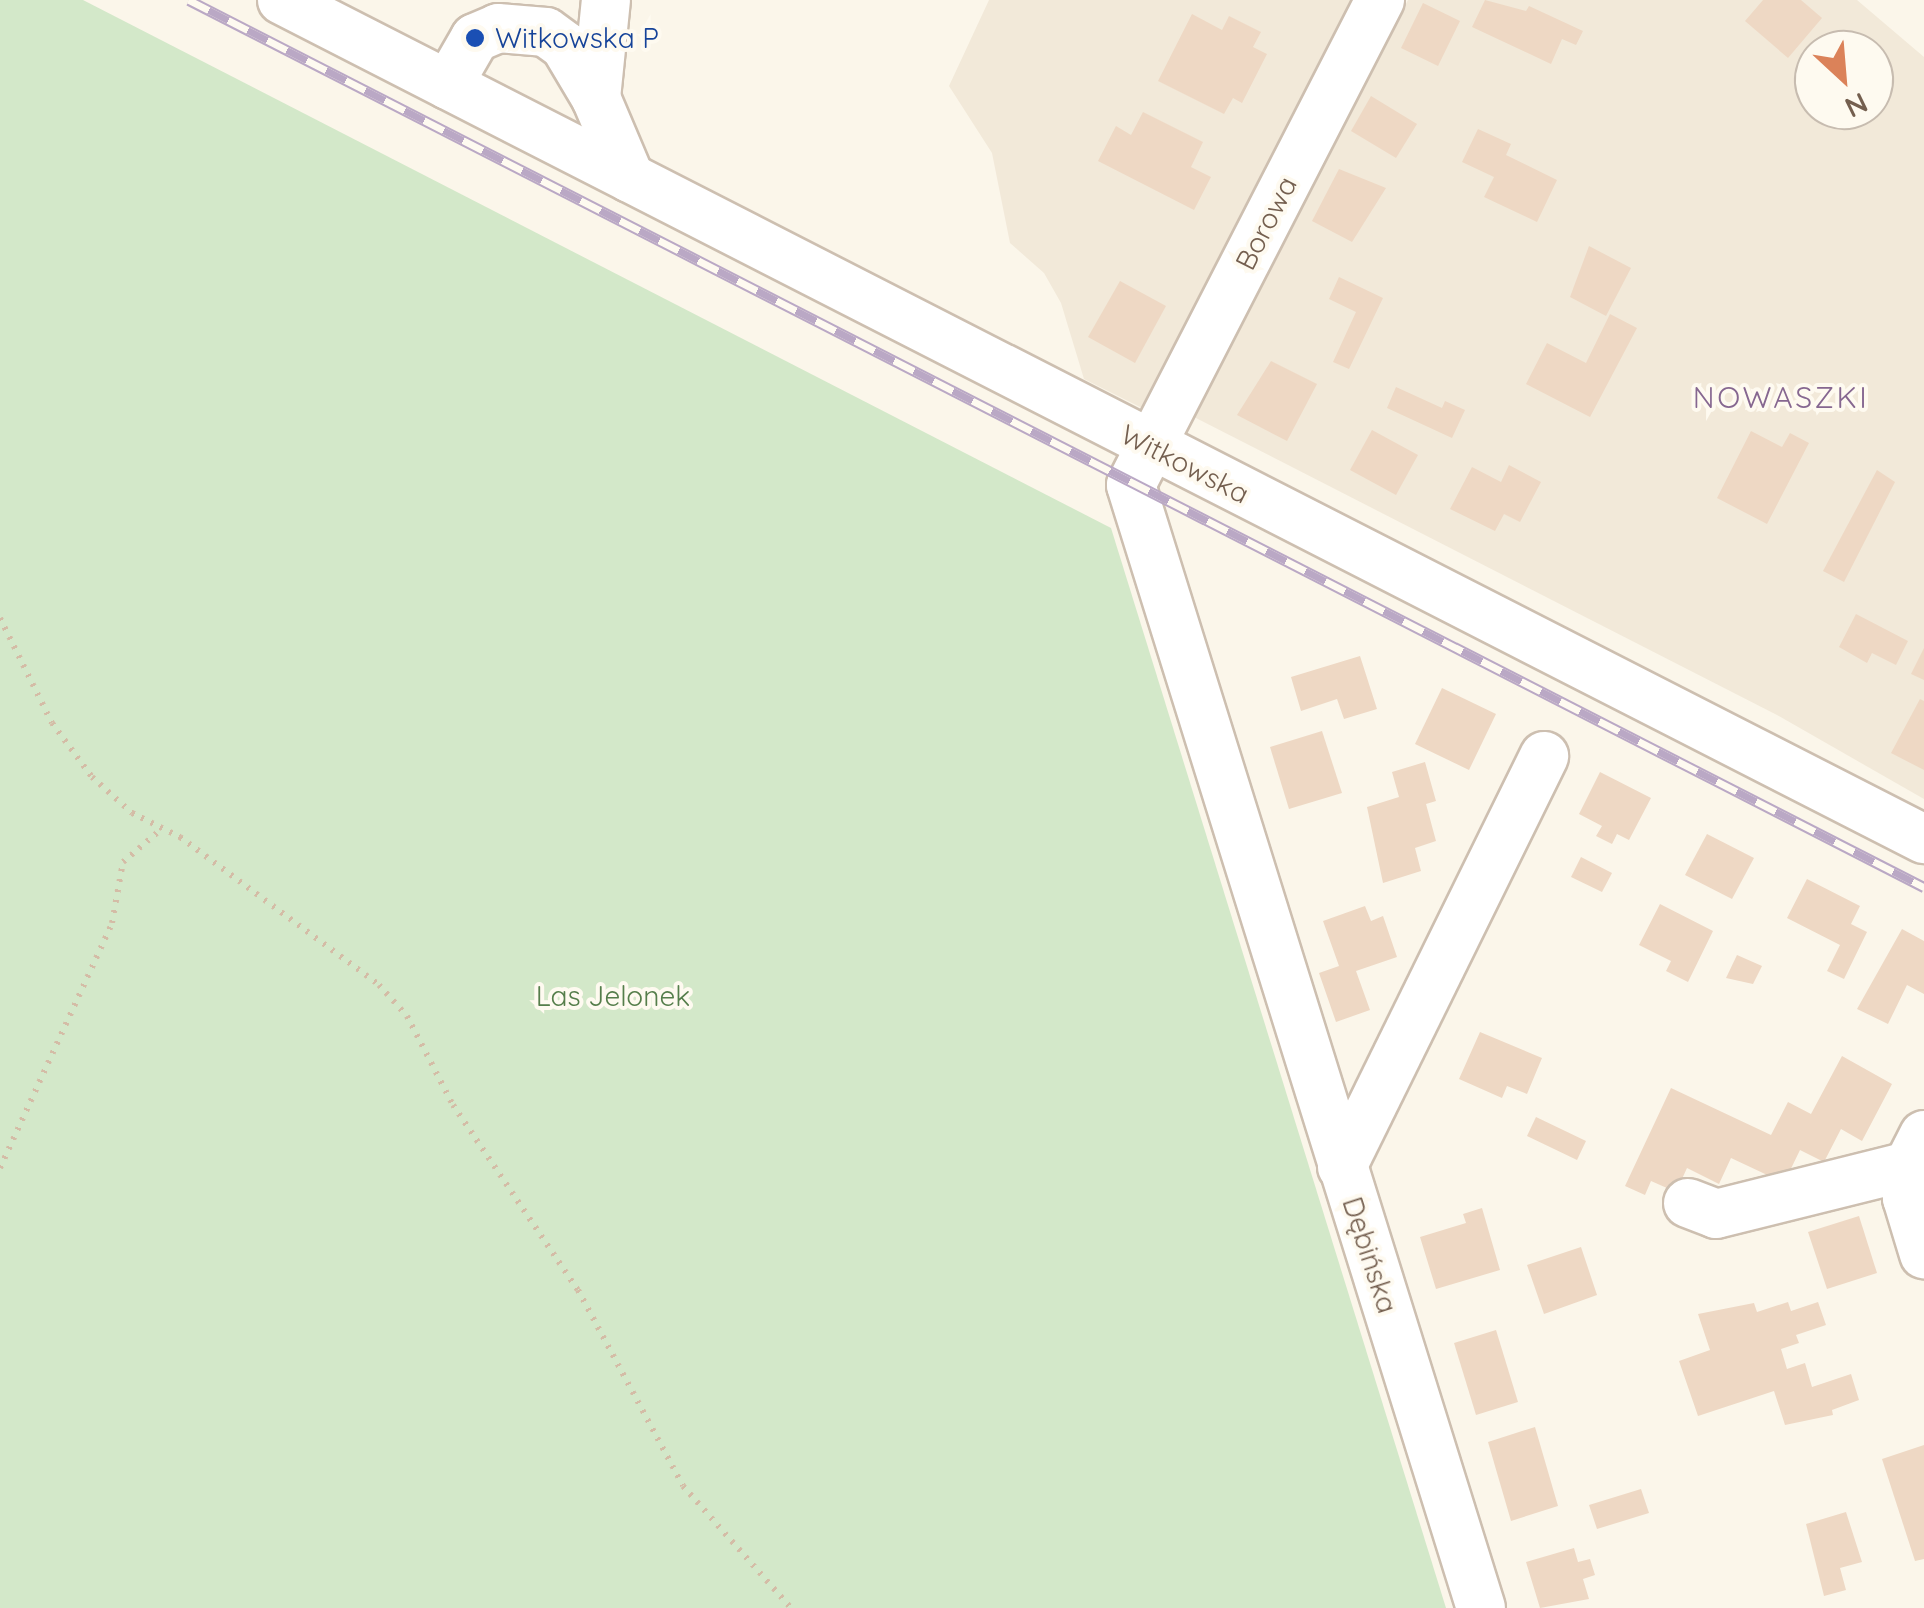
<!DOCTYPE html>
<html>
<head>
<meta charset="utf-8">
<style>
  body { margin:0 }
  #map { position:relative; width:1924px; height:1608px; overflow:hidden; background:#fbf6ea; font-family:Quicksand,sans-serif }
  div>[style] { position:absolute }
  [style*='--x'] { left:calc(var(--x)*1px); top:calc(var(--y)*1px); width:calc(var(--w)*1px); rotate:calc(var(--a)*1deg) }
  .residential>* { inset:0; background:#f2e9d9 }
  .green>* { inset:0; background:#d3e8c9 }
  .building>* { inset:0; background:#eed8c4 }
  .path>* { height:6px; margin-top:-3px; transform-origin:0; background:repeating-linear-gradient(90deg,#d4bca6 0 2.5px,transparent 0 10.5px) }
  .roads { filter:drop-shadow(2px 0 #cdbfb0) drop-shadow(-2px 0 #cdbfb0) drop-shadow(0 2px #cdbfb0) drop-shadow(0 -2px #cdbfb0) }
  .minor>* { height:48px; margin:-24px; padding:0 24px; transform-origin:24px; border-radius:24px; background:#fff }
  .rail>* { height:11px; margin-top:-5.5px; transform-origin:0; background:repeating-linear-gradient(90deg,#fefaf0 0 22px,#baa8c5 0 44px); box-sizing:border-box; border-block:2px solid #baa8c5 }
  .dots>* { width:28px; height:28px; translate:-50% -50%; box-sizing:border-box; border:5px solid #fefaf0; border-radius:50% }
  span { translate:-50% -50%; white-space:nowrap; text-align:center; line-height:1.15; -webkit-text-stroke:8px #fefaf0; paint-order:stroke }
  .transit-label { font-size:28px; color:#164399 }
  .left { translate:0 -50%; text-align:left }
  .street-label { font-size:28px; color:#745f4f }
  .park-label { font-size:28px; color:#557e4b }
  .neighbourhood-label { font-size:30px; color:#866790; letter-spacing:2.5px }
  .north { position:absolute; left:1794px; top:30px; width:100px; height:100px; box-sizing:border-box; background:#fefaf0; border:2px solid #c7bcb0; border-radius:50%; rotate:154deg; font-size:28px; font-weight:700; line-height:40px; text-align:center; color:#745f4f }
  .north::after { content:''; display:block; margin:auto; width:35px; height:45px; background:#db8259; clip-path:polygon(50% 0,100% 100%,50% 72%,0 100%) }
</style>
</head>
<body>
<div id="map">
  <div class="residential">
    <i style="clip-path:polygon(989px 0,1360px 0,1148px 411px,1084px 379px,1061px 303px,1044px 273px,1010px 243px,992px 153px,949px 86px)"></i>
    <i style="clip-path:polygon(evenodd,1408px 0,1857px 0,1924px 57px,1924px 799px,1777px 715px,1194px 417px,1408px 0,1814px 50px,1874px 50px,1874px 110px,1814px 110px,1814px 50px)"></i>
  </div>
  <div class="green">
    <i style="clip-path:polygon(0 0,83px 0,1111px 528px,1446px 1608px,0 1608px)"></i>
  </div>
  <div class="building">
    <i style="clip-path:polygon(1485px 0,1526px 11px,1529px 6px,1583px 31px,1576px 45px,1562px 39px,1551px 64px,1472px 27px)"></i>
    <i style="clip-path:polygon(1763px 0,1801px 0,1822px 18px,1788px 58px,1745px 21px)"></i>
    <i style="clip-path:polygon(1423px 3px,1460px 21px,1438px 66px,1401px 48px)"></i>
    <i style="clip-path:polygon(1192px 14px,1222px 30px,1229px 16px,1261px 32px,1253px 47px,1267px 54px,1242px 103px,1233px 98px,1224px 114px,1158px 81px)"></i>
    <i style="clip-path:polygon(1371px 96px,1417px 124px,1396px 158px,1351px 131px)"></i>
    <i style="clip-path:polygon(1143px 112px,1203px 142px,1191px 167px,1211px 177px,1194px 210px,1098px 161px,1116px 126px,1131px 135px)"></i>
    <i style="clip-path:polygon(1478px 129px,1511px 144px,1506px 155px,1557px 180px,1537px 222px,1484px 197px,1494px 177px,1462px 162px)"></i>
    <i style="clip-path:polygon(1339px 169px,1386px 188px,1352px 242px,1312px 221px)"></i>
    <i style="clip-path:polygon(1589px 246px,1631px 268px,1606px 316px,1570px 297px)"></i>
    <i style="clip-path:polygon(1339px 277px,1383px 298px,1349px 369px,1333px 362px,1356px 312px,1329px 299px)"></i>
    <i style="clip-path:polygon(1120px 281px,1166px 306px,1135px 363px,1088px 337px)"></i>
    <i style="clip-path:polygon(1610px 314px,1637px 328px,1590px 417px,1526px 384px,1547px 343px,1586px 363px)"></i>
    <i style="clip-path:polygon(1271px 361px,1317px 384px,1287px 441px,1237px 415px)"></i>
    <i style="clip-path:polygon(1396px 387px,1442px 408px,1445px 401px,1465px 410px,1452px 438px,1387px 408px)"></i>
    <i style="clip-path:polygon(1372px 430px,1418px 455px,1396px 495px,1350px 470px)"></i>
    <i style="clip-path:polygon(1751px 431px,1782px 447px,1790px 433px,1809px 443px,1767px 524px,1717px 498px)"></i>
    <i style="clip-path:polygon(1509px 465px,1541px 482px,1520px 522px,1504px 514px,1495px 531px,1450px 509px,1472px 467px,1501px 482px)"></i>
    <i style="clip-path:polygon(1877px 470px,1895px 482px,1844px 582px,1823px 571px)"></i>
    <i style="clip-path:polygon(1856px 614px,1908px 641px,1896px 665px,1872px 653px,1867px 663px,1839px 647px)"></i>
    <i style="clip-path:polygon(1924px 648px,1924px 680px,1911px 674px)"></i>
    <i style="clip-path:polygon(1360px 656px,1377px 709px,1344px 719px,1337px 699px,1301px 711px,1291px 677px)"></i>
    <i style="clip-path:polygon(1442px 688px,1496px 714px,1469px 770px,1415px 744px)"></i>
    <i style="clip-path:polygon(1920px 699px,1924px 701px,1924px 770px,1891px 753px)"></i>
    <i style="clip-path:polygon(1322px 731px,1342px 793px,1289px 809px,1270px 747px)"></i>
    <i style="clip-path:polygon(1425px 762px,1436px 801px,1426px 804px,1436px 841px,1415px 848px,1421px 871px,1383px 883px,1367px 807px,1399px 797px,1392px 772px)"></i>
    <i style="clip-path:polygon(1600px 772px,1651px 798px,1629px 840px,1617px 834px,1612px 844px,1596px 836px,1602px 826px,1579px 814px)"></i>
    <i style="clip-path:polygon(1707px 834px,1754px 858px,1732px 899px,1685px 875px)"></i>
    <i style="clip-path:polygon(1581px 857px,1612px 873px,1602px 892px,1571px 877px)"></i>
    <i style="clip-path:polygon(1807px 879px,1860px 906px,1851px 924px,1867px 932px,1844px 979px,1827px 971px,1840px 945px,1787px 918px)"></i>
    <i style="clip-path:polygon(1660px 904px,1713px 931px,1688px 982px,1666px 971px,1671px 961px,1639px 945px)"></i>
    <i style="clip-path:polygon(1365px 906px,1371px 921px,1383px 916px,1397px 957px,1356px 971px,1370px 1010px,1336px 1022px,1319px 973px,1339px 966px,1323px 921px)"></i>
    <i style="clip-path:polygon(1902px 929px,1924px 941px,1924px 994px,1907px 985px,1888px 1024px,1857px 1009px)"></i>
    <i style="clip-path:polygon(1737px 955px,1762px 966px,1753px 984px,1726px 978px)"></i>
    <i style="clip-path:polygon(1480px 1032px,1542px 1058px,1527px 1094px,1507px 1086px,1502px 1098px,1459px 1079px)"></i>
    <i style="clip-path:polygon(1842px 1056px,1892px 1084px,1862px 1141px,1841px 1129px,1824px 1162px,1800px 1150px,1784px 1183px,1731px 1158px,1719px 1184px,1687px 1168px,1676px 1192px,1651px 1181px,1645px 1195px,1625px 1186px,1671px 1088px,1771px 1135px,1788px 1102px,1811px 1114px)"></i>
    <i style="clip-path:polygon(1536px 1117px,1586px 1141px,1577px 1160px,1527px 1136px)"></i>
    <i style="clip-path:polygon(1482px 1208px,1500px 1270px,1436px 1289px,1420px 1237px,1466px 1223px,1463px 1214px)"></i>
    <i style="clip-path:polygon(1859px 1216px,1877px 1273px,1827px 1289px,1808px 1232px)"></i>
    <i style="clip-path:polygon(1581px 1247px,1597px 1295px,1544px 1314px,1527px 1265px)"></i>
    <i style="clip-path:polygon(1788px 1302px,1791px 1311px,1818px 1302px,1826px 1325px,1796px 1335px,1799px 1343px,1781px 1349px,1787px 1369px,1805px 1363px,1812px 1387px,1851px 1374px,1859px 1400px,1832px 1410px,1833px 1415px,1785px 1425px,1774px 1391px,1698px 1416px,1679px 1361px,1710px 1350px,1698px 1314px,1754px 1303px,1757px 1312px)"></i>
    <i style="clip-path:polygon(1496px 1330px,1518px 1402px,1476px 1415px,1454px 1343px)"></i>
    <i style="clip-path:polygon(1535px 1427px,1558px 1506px,1511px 1521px,1488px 1442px)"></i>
    <i style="clip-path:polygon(1924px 1445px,1924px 1559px,1915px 1561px,1882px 1459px)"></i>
    <i style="clip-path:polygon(1641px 1489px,1649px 1513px,1597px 1529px,1589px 1505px)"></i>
    <i style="clip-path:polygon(1846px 1512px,1862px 1562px,1840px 1568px,1846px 1590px,1824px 1596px,1806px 1524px)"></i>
    <i style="clip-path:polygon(1574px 1548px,1578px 1562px,1590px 1559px,1595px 1575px,1583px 1579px,1589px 1599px,1540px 1608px,1526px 1562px)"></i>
  </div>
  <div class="path">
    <i style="--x:0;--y:618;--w:117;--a:63.7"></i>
    <i style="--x:52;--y:723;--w:67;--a:53.5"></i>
    <i style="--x:92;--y:777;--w:54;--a:42"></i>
    <i style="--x:132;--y:813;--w:54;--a:26.6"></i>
    <i style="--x:180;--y:837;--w:248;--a:36.6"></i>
    <i style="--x:379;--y:985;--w:42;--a:47.9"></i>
    <i style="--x:407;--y:1016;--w:100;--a:62.7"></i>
    <i style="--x:453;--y:1105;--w:223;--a:56"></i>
    <i style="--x:578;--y:1290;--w:222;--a:61.8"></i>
    <i style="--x:683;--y:1486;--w:163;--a:48.5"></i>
    <i style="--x:0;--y:1168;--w:269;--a:-65.4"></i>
    <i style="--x:112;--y:923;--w:62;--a:-79.8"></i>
    <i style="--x:123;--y:862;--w:48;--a:-40.7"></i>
  </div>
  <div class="roads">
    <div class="minor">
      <i style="--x:282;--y:0;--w:1844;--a:27.07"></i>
      <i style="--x:1380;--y:0;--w:545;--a:117.18"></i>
      <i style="--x:1131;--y:485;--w:1176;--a:72.69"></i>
      <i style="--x:448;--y:85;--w:54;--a:-60.1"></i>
      <i style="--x:475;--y:38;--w:25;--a:-23"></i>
      <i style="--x:498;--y:28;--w:48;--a:4.8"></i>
      <i style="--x:546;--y:32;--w:24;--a:36"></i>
      <i style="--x:565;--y:46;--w:61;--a:59.2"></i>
      <i style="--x:596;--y:98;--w:87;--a:67"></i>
      <i style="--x:596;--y:98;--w:99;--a:-84.2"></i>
      <i style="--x:1924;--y:1135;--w:35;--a:117"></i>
      <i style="--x:1908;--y:1166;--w:32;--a:92"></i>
      <i style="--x:1907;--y:1198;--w:59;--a:73.1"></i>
      <i style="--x:1342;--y:1167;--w:458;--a:-63.8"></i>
      <i style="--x:1688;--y:1203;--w:30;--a:21"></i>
      <i style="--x:1716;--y:1214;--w:198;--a:-14"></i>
    </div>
  </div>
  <div class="rail">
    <i style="--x:189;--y:0;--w:1949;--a:27.08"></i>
  </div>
  <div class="dots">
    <i style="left:475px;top:38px;background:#1a4fb4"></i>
  </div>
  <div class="transit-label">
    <span class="left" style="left:495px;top:38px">Witkowska P</span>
  </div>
  <div class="street-label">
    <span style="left:1266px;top:223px;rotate:-63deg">Borowa</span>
    <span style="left:1185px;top:464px;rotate:27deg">Witkowska</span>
    <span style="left:1370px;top:1255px;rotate:72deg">Dębińska</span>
  </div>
  <div class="park-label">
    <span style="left:613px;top:996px">Las Jelonek</span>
  </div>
  <div class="neighbourhood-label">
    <span style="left:1781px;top:397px">NOWASZKI</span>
  </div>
  <div class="north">N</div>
</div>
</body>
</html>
